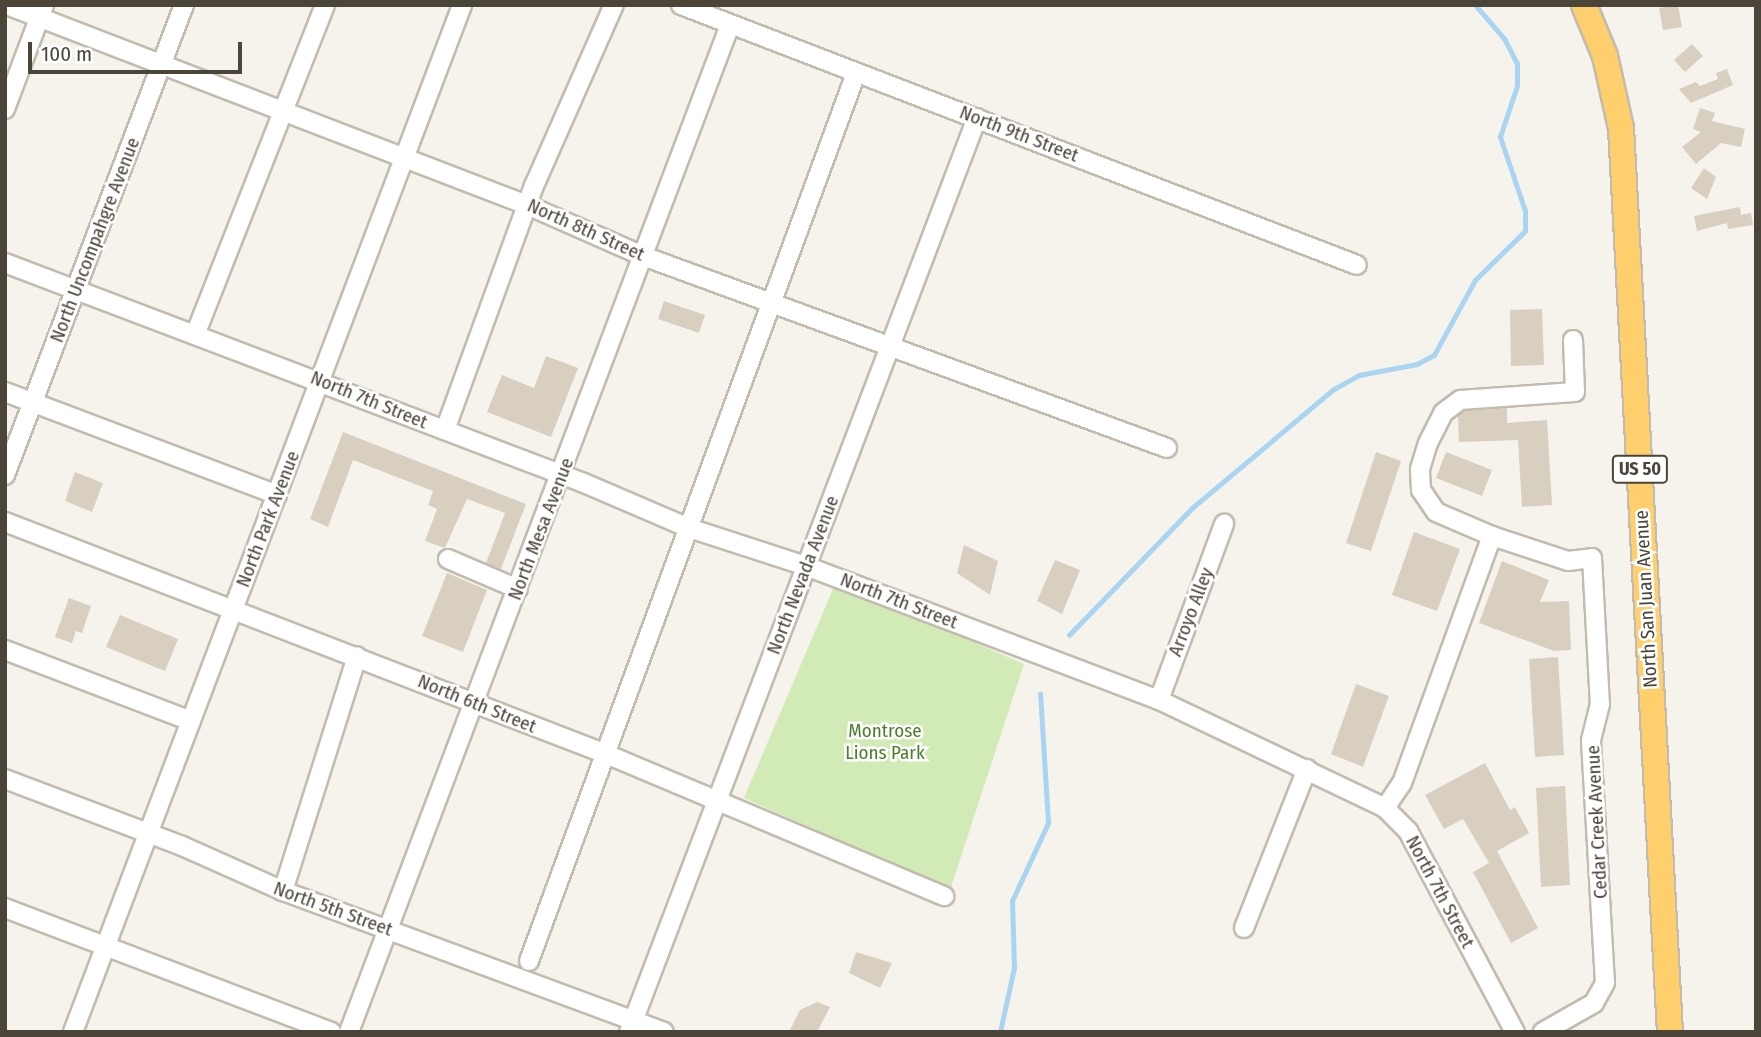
<!DOCTYPE html>
<html>
<head>
<meta charset="utf-8">
<style>
  body { margin:0 }
  #map { position:relative; width:1761px; height:1037px; overflow:hidden; background:#f6f3ec; font-family:"Fira Sans Condensed",sans-serif }
  div>[style] { position:absolute }
  [style*='--x'] { left:calc(var(--x)*1px); top:calc(var(--y)*1px); width:calc(var(--w)*1px); rotate:calc(var(--a)*1deg) }
  .green>* { inset:0; background:#d2eab5 }
  .stream>* { height:4.5px; margin:-2.25px; padding:0 2.25px; transform-origin:2.25px; border-radius:2.25px; background:#a9d4f2 }
  .building>* { inset:0; background:#d8cfc1 }
  .roads { filter:drop-shadow(2px 0 #c2bbae) drop-shadow(-2px 0 #c2bbae) drop-shadow(0 2px #c2bbae) drop-shadow(0 -2px #c2bbae) }
  .minor>* { height:18px; margin:-9px; padding:0 9px; transform-origin:9px; border-radius:9px; background:#fff }
  .highway>* { height:24px; margin:-12px; padding:0 12px; transform-origin:12px; border-radius:12px; background:#ffcf6e }
  span { translate:-50% -50%; white-space:nowrap; text-align:center; line-height:1.15; -webkit-text-stroke:5px #fff; paint-order:stroke }
  .shield-label span { padding:2px 5px; background:#fff; border:2px solid; border-radius:5px; -webkit-text-stroke-width:0 }
  .shield-label { font-size:18px; color:#4b4439; font-weight:700 }
  .street-label { font-size:19px; color:#4b4439 }
  .park-label { font-size:19px; color:#4a7f2a }
  .frame { position:absolute; inset:0; border:7px solid #4b4439; pointer-events:none }
  .scale { position:absolute; left:28px; top:42px; width:214px; height:32px; box-sizing:border-box; border:4px solid #4b4439; border-top:0; padding-left:9px; font-size:21px; line-height:24px; white-space:nowrap; color:#4b4439; -webkit-text-stroke:5px #fff; paint-order:stroke }
</style>
</head>
<body>
<div id="map">
  <div class="green">
    <i style="clip-path:polygon(836px 582px,1024px 664px,950px 890px,744px 798px)"></i>
  </div>
  <div class="stream">
    <i style="--x:1069;--y:635;--w:177;--a:-45.9"></i>
    <i style="--x:1192;--y:508;--w:185;--a:-40"></i>
    <i style="--x:1334;--y:389;--w:29;--a:-29"></i>
    <i style="--x:1359;--y:375;--w:59;--a:-10.7"></i>
    <i style="--x:1417;--y:364;--w:19;--a:-28"></i>
    <i style="--x:1434;--y:355;--w:85;--a:-61.3"></i>
    <i style="--x:1475;--y:280;--w:70;--a:-44.4"></i>
    <i style="--x:1525;--y:231;--w:20;--a:-90"></i>
    <i style="--x:1525;--y:211;--w:78;--a:-108.7"></i>
    <i style="--x:1500;--y:137;--w:54;--a:-71.6"></i>
    <i style="--x:1517;--y:86;--w:22;--a:-90"></i>
    <i style="--x:1517;--y:64;--w:27;--a:-117"></i>
    <i style="--x:1505;--y:40;--w:46;--a:-130.6"></i>
    <i style="--x:1000;--y:1032;--w:66;--a:-77.7"></i>
    <i style="--x:1014;--y:968;--w:67;--a:-91.7"></i>
    <i style="--x:1012;--y:901;--w:86;--a:-65.2"></i>
    <i style="--x:1048;--y:823;--w:129;--a:-93.5"></i>
  </div>
  <div class="building">
    <i style="clip-path:polygon(1678px 5px,1682px 27px,1663px 30px,1659px 8px)"></i>
    <i style="clip-path:polygon(1692px 44px,1703px 56px,1685px 72px,1674px 60px)"></i>
    <i style="clip-path:polygon(1727px 69px,1733px 85px,1691px 103px,1679px 89px,1696px 82px,1700px 86px,1718px 79px,1716px 73px)"></i>
    <i style="clip-path:polygon(1700px 108px,1715px 113px,1712px 121px,1745px 129px,1741px 147px,1721px 143px,1696px 164px,1682px 147px,1701px 132px,1693px 129px)"></i>
    <i style="clip-path:polygon(1704px 168px,1716px 177px,1707px 199px,1691px 188px)"></i>
    <i style="clip-path:polygon(1740px 207px,1741px 215px,1751px 213px,1753px 225px,1728px 229px,1727px 223px,1697px 231px,1694px 216px)"></i>
    <i style="clip-path:polygon(664px 301px,705px 315px,699px 333px,658px 319px)"></i>
    <i style="clip-path:polygon(1542px 309px,1544px 365px,1511px 366px,1510px 310px)"></i>
    <i style="clip-path:polygon(546px 356px,578px 368px,551px 437px,487px 412px,502px 375px,534px 388px)"></i>
    <i style="clip-path:polygon(1507px 408px,1507px 423px,1547px 420px,1552px 505px,1522px 507px,1518px 440px,1459px 442px,1458px 416px,1464px 411px)"></i>
    <i style="clip-path:polygon(343px 432px,526px 504px,501px 569px,486px 563px,505px 513px,467px 499px,445px 548px,425px 541px,437px 509px,428px 505px,433px 491px,353px 460px,328px 527px,310px 519px)"></i>
    <i style="clip-path:polygon(1376px 452px,1401px 461px,1371px 551px,1346px 543px)"></i>
    <i style="clip-path:polygon(1446px 452px,1492px 470px,1482px 496px,1436px 478px)"></i>
    <i style="clip-path:polygon(75px 472px,103px 483px,92px 512px,65px 501px)"></i>
    <i style="clip-path:polygon(1414px 532px,1460px 549px,1437px 611px,1392px 595px)"></i>
    <i style="clip-path:polygon(964px 545px,998px 561px,990px 595px,957px 573px)"></i>
    <i style="clip-path:polygon(1055px 560px,1080px 570px,1062px 614px,1037px 601px)"></i>
    <i style="clip-path:polygon(1502px 561px,1549px 580px,1540px 602px,1569px 601px,1571px 650px,1554px 651px,1479px 623px)"></i>
    <i style="clip-path:polygon(447px 573px,487px 590px,463px 652px,422px 636px)"></i>
    <i style="clip-path:polygon(69px 598px,91px 606px,82px 633px,76px 631px,72px 643px,55px 637px)"></i>
    <i style="clip-path:polygon(120px 615px,178px 639px,165px 671px,106px 647px)"></i>
    <i style="clip-path:polygon(1558px 657px,1564px 755px,1535px 757px,1529px 659px)"></i>
    <i style="clip-path:polygon(1356px 684px,1389px 696px,1363px 767px,1331px 754px)"></i>
    <i style="clip-path:polygon(1485px 763px,1510px 810px,1515px 807px,1529px 833px,1497px 851px,1538px 928px,1511px 943px,1473px 872px,1489px 863px,1463px 819px,1444px 829px,1425px 795px)"></i>
    <i style="clip-path:polygon(1565px 786px,1570px 885px,1541px 887px,1536px 788px)"></i>
    <i style="clip-path:polygon(856px 952px,892px 963px,880px 988px,849px 973px)"></i>
    <i style="clip-path:polygon(817px 1002px,830px 1007px,817px 1032px,789px 1032px,800px 1010px)"></i>
  </div>
  <div class="roads">
    <div class="minor">
      <i style="--x:7;--y:5;--w:557;--a:21.04"></i>
      <i style="--x:527;--y:205;--w:127;--a:23.7"></i>
      <i style="--x:643;--y:256;--w:558;--a:20.12"></i>
      <i style="--x:681;--y:5;--w:724;--a:21.04"></i>
      <i style="--x:5;--y:109;--w:111;--a:-69.4"></i>
      <i style="--x:5;--y:263;--w:619;--a:20.81"></i>
      <i style="--x:584;--y:483;--w:114;--a:23.2"></i>
      <i style="--x:689;--y:528;--w:123;--a:18"></i>
      <i style="--x:806;--y:566;--w:378;--a:20.8"></i>
      <i style="--x:1159;--y:700;--w:250;--a:25.5"></i>
      <i style="--x:1385;--y:808;--w:33;--a:45"></i>
      <i style="--x:1408;--y:831;--w:228;--a:62"></i>
      <i style="--x:195;--y:335;--w:355;--a:-68.5"></i>
      <i style="--x:5;--y:392;--w:291;--a:20.7"></i>
      <i style="--x:445;--y:430;--w:260;--a:-70"></i>
      <i style="--x:534;--y:186;--w:198;--a:-66.2"></i>
      <i style="--x:5;--y:475;--w:503;--a:-69.15"></i>
      <i style="--x:5;--y:522;--w:644;--a:21.11"></i>
      <i style="--x:606;--y:754;--w:367;--a:22.8"></i>
      <i style="--x:1492;--y:536;--w:61;--a:-156.8"></i>
      <i style="--x:1436;--y:512;--w:27;--a:-124"></i>
      <i style="--x:1421;--y:490;--w:21;--a:-93"></i>
      <i style="--x:1420;--y:469;--w:27;--a:-73"></i>
      <i style="--x:1428;--y:443;--w:34;--a:-63"></i>
      <i style="--x:1443;--y:413;--w:21;--a:-37"></i>
      <i style="--x:1460;--y:400;--w:115;--a:-4"></i>
      <i style="--x:1575;--y:392;--w:52;--a:-92.2"></i>
      <i style="--x:448;--y:559;--w:76;--a:23.2"></i>
      <i style="--x:5;--y:650;--w:199;--a:20.9"></i>
      <i style="--x:1159;--y:700;--w:188;--a:-69.7"></i>
      <i style="--x:5;--y:779;--w:189;--a:20.7"></i>
      <i style="--x:182;--y:846;--w:111;--a:24"></i>
      <i style="--x:283;--y:891;--w:406;--a:20.3"></i>
      <i style="--x:1385;--y:808;--w:30;--a:-56"></i>
      <i style="--x:1402;--y:783;--w:263;--a:-70"></i>
      <i style="--x:1492;--y:536;--w:80;--a:18.2"></i>
      <i style="--x:1568;--y:561;--w:24;--a:-7"></i>
      <i style="--x:1592;--y:558;--w:146;--a:86.9"></i>
      <i style="--x:1600;--y:704;--w:38;--a:104"></i>
      <i style="--x:1591;--y:741;--w:242;--a:86.7"></i>
      <i style="--x:1605;--y:983;--w:23;--a:119"></i>
      <i style="--x:1594;--y:1003;--w:59;--a:150.4"></i>
      <i style="--x:283;--y:891;--w:246;--a:-72.5"></i>
      <i style="--x:5;--y:908;--w:349;--a:20.8"></i>
      <i style="--x:1244;--y:928;--w:171;--a:-68.4"></i>
      <i style="--x:529;--y:961;--w:946;--a:-69.78"></i>
      <i style="--x:73;--y:1032;--w:1098;--a:-69.25"></i>
      <i style="--x:349;--y:1032;--w:1077;--a:-69.28"></i>
      <i style="--x:629;--y:1032;--w:978;--a:-69.16"></i>
    </div>
    <div class="highway">
      <i style="--x:1584;--y:5;--w:55;--a:67.6"></i>
      <i style="--x:1605;--y:56;--w:74;--a:77.5"></i>
      <i style="--x:1621;--y:128;--w:905;--a:86.9"></i>
    </div>
  </div>
  <div class="shield-label">
    <span style="left:1640px;top:469px">US 50</span>
  </div>
  <div class="street-label">
    <span style="left:1019px;top:134px;rotate:21deg">North 9th Street</span>
    <span style="left:586px;top:230px;rotate:24deg">North 8th Street</span>
    <span style="left:95px;top:240px;rotate:-69deg">North Uncompahgre Avenue</span>
    <span style="left:369px;top:400px;rotate:22deg">North 7th Street</span>
    <span style="left:268px;top:519px;rotate:-69deg">North Park Avenue</span>
    <span style="left:541px;top:529px;rotate:-69deg">North Mesa Avenue</span>
    <span style="left:803px;top:575px;rotate:-69deg">North Nevada Avenue</span>
    <span style="left:1646px;top:599px;rotate:-93deg">North San Juan Avenue</span>
    <span style="left:899px;top:601px;rotate:21deg">North 7th Street</span>
    <span style="left:1191px;top:612px;rotate:-69deg">Arroyo Alley</span>
    <span style="left:477px;top:704px;rotate:22deg">North 6th Street</span>
    <span style="left:1597px;top:822px;rotate:-93deg">Cedar Creek Avenue</span>
    <span style="left:1440px;top:892px;rotate:62deg">North 7th Street</span>
    <span style="left:333px;top:909px;rotate:20deg">North 5th Street</span>
  </div>
  <div class="park-label">
    <span style="left:885px;top:742px">Montrose<br>Lions Park</span>
  </div>
  <div class="frame"></div>
  <div class="scale">100 m</div>
</div>
</body>
</html>
